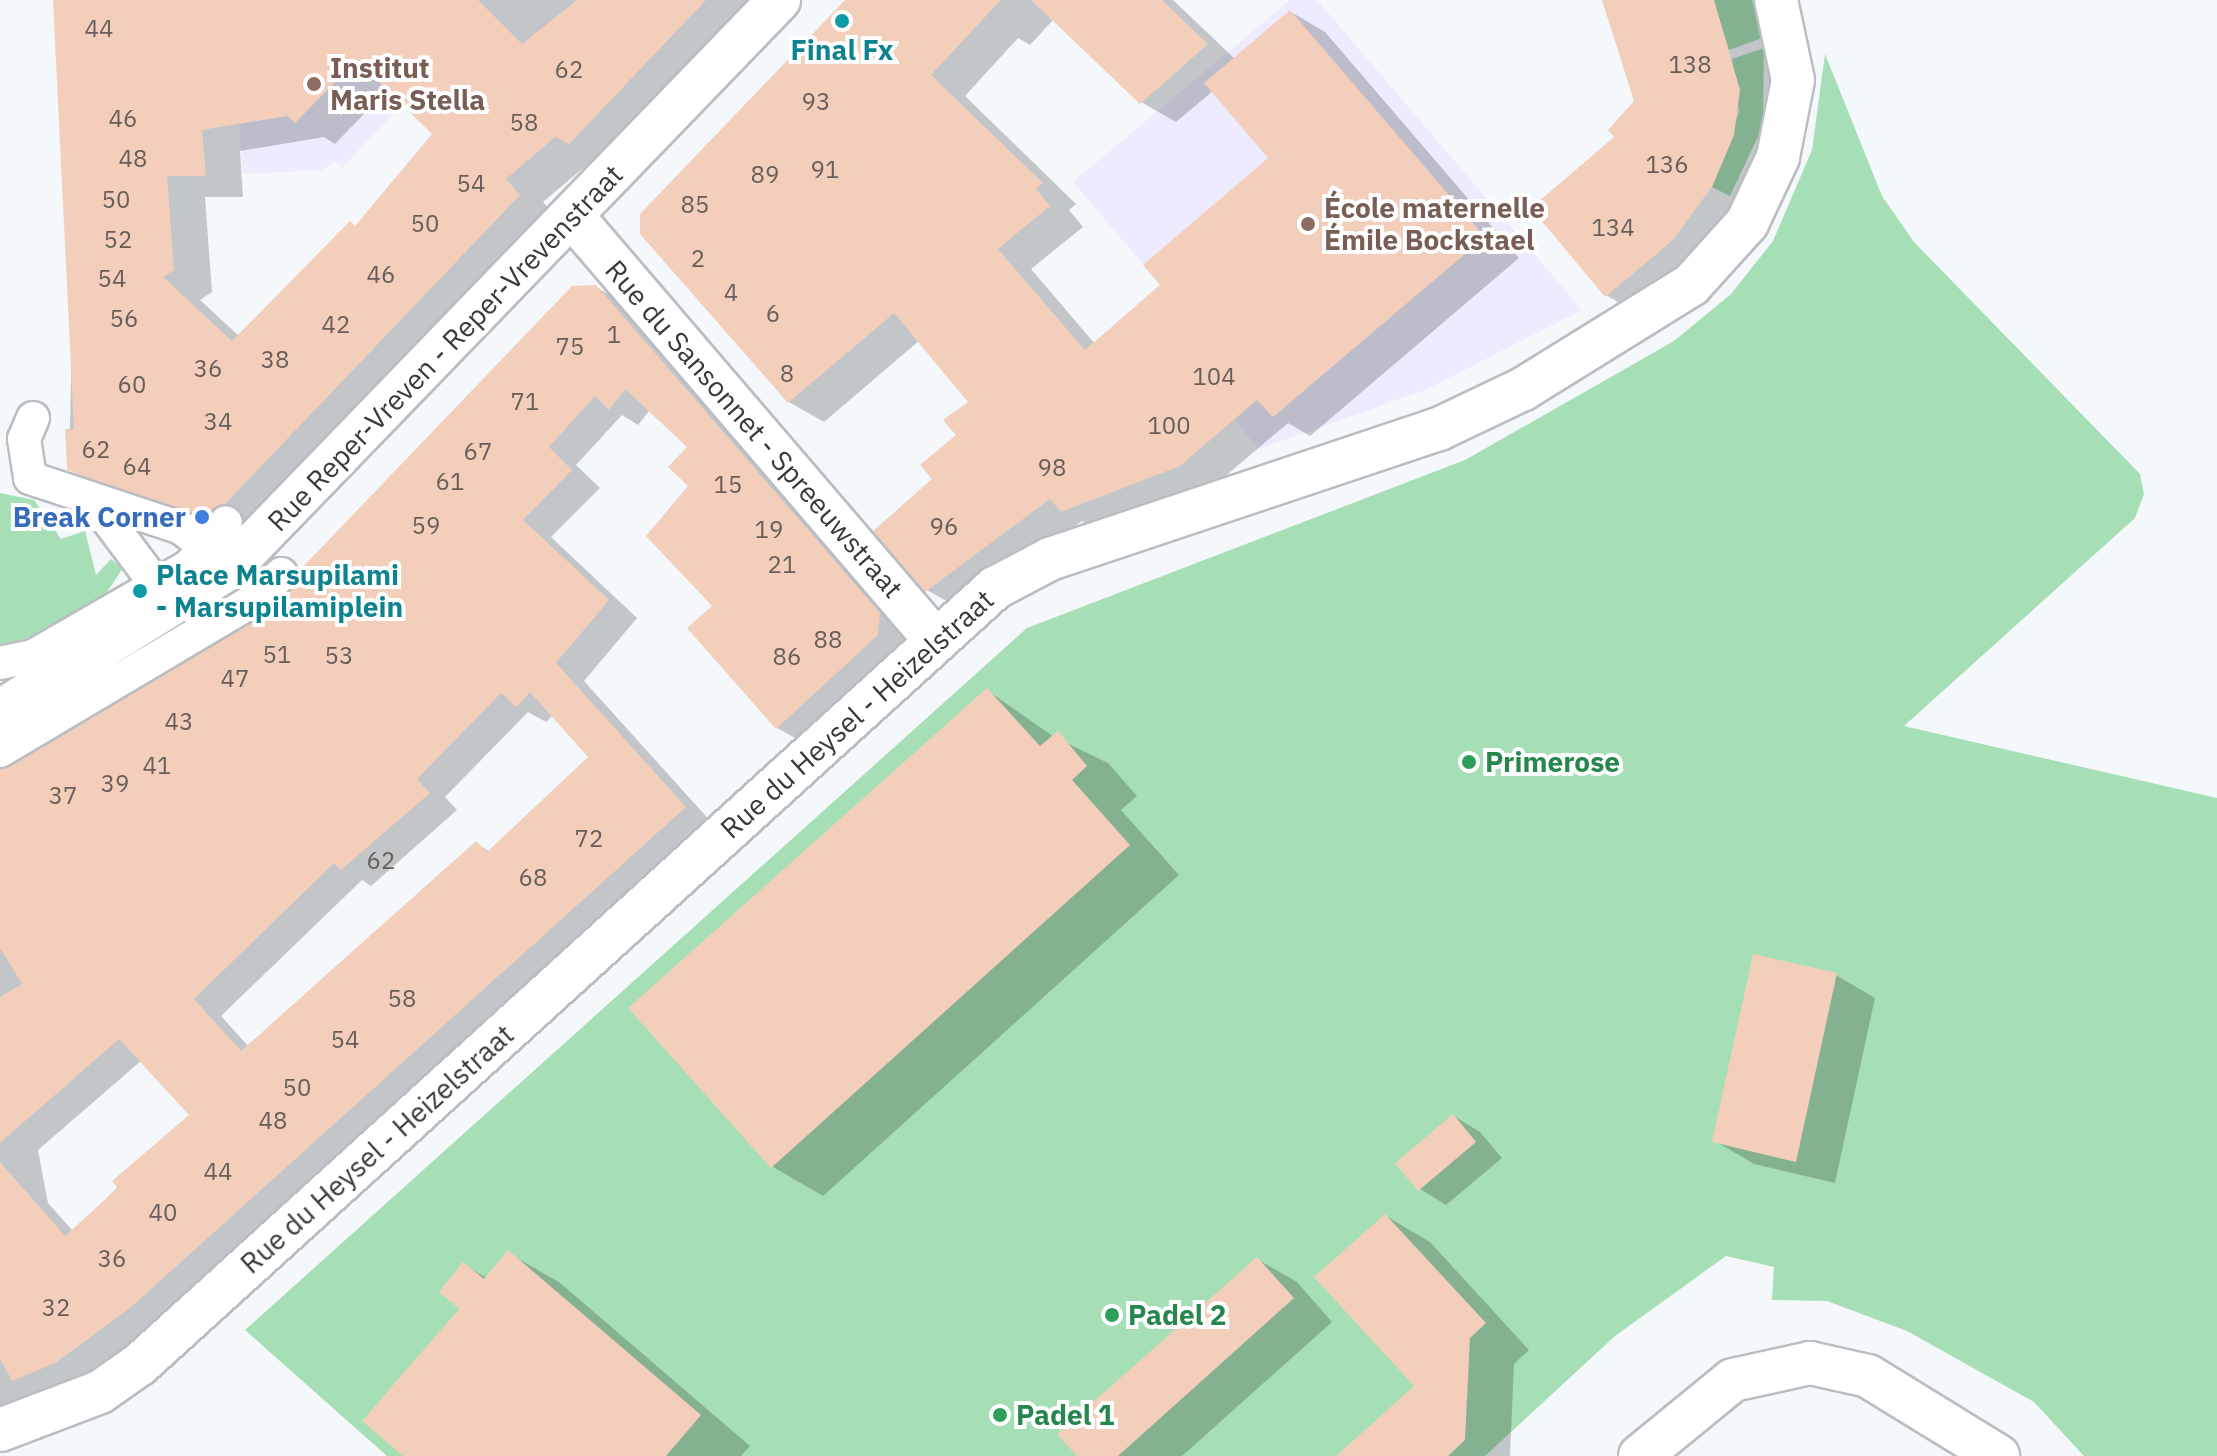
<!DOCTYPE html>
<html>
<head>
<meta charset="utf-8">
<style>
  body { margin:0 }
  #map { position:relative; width:2217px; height:1456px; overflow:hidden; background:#f4f8fb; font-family:"IBM Plex Sans",sans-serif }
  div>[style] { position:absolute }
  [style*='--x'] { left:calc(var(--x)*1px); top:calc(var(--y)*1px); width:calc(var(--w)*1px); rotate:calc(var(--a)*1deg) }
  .education>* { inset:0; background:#edebfd }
  .green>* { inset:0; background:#a6dfb6 }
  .shadow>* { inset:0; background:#0003 }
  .building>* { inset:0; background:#f3cebb }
  .roads { filter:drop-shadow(2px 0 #babdc1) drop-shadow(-2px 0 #babdc1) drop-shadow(0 2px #babdc1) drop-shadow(0 -2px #babdc1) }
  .pedestrian>* { height:32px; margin:-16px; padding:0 16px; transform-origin:16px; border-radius:16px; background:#fff }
  .minor>* { height:42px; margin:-21px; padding:0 21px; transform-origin:21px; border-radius:21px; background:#fff }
  .dots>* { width:22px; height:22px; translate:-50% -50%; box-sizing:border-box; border:4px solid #fff; border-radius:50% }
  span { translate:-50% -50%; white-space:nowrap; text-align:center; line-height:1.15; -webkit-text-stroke:8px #fff; paint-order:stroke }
  .number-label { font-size:24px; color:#675e5a }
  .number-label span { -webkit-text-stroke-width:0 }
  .culture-label { font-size:28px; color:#0d838f; font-weight:700 }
  .left { translate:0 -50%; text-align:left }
  .education-label { font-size:28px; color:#785e54; font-weight:700 }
  .street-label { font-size:28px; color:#38393a }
  .shop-label { font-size:28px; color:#366cbe; font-weight:700 }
  .right { translate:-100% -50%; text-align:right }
  .leisure-label { font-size:28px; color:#27864d; font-weight:700 }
</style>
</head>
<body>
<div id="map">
  <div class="education">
    <i style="clip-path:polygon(472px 0,404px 102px,342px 168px,335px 161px,322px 170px,243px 174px,234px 54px)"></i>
    <i style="clip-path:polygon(1290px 0,1317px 0,1582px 310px,1425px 390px,1259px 449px,1136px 305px,1160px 284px,1073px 182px)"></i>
  </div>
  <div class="green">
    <i style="clip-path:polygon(1713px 0,1753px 0,1762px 38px,1729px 50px)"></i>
    <i style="clip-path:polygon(1764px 48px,1763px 126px,1730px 196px,1712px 187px,1739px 112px,1732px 59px)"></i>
    <i style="clip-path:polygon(1825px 54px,1882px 196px,1914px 242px,2140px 474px,2144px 494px,2135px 518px,1904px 726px,2217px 798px,2217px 1456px,2084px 1456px,2034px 1402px,1907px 1331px,1827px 1301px,1772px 1300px,1774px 1267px,1726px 1256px,1615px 1336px,1485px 1456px,387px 1456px,245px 1330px,1027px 628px,1465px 460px,1674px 341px,1731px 294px,1773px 241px,1812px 150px)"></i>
    <i style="clip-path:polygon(0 493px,34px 500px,61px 539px,85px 531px,96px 575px,111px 559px,123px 568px,99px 604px,77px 619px,0 648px)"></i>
  </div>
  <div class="shadow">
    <i style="clip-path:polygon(evenodd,55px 0,764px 0,609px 165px,595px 158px,543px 202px,557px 218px,239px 539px,108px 491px,69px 469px,72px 337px,55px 0,389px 88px,435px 134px,356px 227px,240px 337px,200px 300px,212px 292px,205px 197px,243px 197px,240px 151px,324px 137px,335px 144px,389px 88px)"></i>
    <i style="clip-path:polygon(evenodd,847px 0,1173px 0,1235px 59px,1291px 12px,1325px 32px,1519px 258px,1310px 436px,1288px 423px,1215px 485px,1097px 531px,1082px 521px,962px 610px,927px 590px,935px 480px,971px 402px,920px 340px,824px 422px,789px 402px,847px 0,1054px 19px,1141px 102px,1176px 122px,1213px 91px,1271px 159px,1163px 285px,1095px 344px,1031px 269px,1083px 227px,1069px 210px,1076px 204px,965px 96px,1018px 38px,1030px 45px,1054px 19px)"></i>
    <i style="clip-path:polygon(1602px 0,1752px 0,1788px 119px,1782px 163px,1654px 323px,1606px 295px,1617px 137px,1636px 102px)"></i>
    <i style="clip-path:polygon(evenodd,596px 287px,625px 304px,909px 631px,907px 652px,806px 744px,777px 728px,715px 606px,690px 447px,650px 410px,638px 425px,622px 415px,576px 465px,600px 488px,551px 537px,637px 618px,584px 681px,713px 824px,160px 1324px,57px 1395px,0 1415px,0 769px,270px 615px,596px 287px,528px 712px,546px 722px,553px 715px,590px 757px,490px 852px,476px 843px,249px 1047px,221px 1016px,362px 880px,371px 886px,457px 810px,445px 797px,528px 712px,596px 287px,142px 1060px,192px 1115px,73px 1231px,48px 1203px,38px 1150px,142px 1060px)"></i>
    <i style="clip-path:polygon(987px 690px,1054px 737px,1108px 763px,1137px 796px,1121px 810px,1179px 875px,823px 1196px,773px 1167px,631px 1008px)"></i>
    <i style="clip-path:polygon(1836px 975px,1875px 998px,1835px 1183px,1754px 1164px,1715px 1141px)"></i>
    <i style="clip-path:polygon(1454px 1116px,1480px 1132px,1502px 1158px,1446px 1205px,1420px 1189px)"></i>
    <i style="clip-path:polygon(1386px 1216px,1430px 1242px,1529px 1350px,1514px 1364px,1510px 1456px,1339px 1456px,1417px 1386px)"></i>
    <i style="clip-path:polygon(508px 1253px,559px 1282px,750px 1446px,741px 1456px,406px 1456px,462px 1309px,464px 1265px,487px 1278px)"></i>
    <i style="clip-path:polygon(1257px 1259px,1297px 1282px,1332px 1322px,1182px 1456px,1080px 1456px)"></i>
  </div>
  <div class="building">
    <i style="clip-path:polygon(evenodd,53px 0,478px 0,522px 44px,577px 0,706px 0,569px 144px,555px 137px,506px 179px,520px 195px,226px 503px,199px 518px,67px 470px,65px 429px,74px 429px,53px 0,357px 60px,432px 134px,355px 226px,350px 221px,232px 341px,163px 277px,174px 270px,167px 176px,206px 176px,202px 130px,287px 116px,295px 123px,357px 60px)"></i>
    <i style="clip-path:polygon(845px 0,1001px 0,931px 75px,1043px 183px,1036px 189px,1050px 206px,998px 249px,1085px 350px,1160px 285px,1143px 265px,1268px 158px,1204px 83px,1290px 10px,1485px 237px,1273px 417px,1257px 400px,1180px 466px,1061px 512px,1050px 499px,925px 592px,873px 531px,932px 479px,920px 465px,956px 435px,943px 420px,968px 402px,894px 313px,788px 403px,640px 234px,640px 214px)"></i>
    <i style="clip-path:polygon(1031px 0,1162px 0,1208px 44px,1140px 104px)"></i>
    <i style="clip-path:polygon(1602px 0,1714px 0,1740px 90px,1734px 135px,1712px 187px,1672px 241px,1605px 297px,1531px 208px,1614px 137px,1608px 130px,1634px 101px)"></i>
    <i style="clip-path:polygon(evenodd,596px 285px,880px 613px,878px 635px,776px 729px,687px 628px,712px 606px,646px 536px,688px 486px,668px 467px,687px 447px,625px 389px,609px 410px,595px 396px,549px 447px,572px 470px,523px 520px,609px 600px,556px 663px,686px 807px,130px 1308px,55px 1363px,12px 1381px,0 1358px,0 1162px,65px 1236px,118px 1188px,112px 1181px,189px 1115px,119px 1039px,0 1143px,0 997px,22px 984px,0 948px,0 770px,273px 610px,299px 571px,572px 286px,596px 285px,530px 692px,588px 757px,487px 852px,476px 841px,241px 1051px,194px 999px,334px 863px,341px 870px,430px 793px,417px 779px,501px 693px,516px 707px,530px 692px)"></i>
    <i style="clip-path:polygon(987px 688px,1040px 746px,1058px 731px,1087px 766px,1072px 780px,1130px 845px,771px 1168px,628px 1008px)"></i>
    <i style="clip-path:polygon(1753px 954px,1837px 973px,1796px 1162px,1712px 1142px)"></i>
    <i style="clip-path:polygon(1453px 1114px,1476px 1142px,1418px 1191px,1395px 1163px)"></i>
    <i style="clip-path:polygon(1385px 1214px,1486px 1323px,1470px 1338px,1465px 1440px,1448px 1456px,1336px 1456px,1414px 1386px,1314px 1277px)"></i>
    <i style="clip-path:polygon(508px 1250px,701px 1415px,666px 1456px,403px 1456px,362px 1421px,459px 1309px,439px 1292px,463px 1262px,484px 1279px)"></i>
    <i style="clip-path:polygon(1257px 1257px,1294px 1298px,1118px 1456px,1077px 1456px,1057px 1434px)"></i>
  </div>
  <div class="roads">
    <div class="pedestrian">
      <i style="--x:33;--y:418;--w:23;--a:113"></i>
      <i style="--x:24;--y:439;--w:39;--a:81"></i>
      <i style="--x:30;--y:478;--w:159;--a:18.3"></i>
      <i style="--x:181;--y:528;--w:48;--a:37.3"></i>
      <i style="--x:92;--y:499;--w:109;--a:53.2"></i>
      <i style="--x:0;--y:663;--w:34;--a:-12"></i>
      <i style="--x:33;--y:656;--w:180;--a:-30"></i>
      <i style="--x:189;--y:566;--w:57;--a:-49.9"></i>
      <i style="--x:0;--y:751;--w:301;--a:-30.7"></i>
      <i style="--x:259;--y:597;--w:32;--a:-46"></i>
    </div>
    <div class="minor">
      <i style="--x:573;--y:217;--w:558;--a:49.43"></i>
      <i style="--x:0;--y:711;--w:271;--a:-31.9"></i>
      <i style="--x:230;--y:568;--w:790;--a:-45.97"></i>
      <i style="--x:0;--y:1430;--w:107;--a:-20.8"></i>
      <i style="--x:100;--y:1392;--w:49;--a:-35"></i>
      <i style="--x:140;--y:1364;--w:1155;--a:-42.23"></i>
      <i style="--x:995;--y:588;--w:62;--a:-27.8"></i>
      <i style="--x:1050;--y:559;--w:410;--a:-18.5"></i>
      <i style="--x:1439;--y:429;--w:93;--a:-25.5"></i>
      <i style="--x:1523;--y:389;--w:198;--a:-31.8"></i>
      <i style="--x:1691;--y:285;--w:84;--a:-47.9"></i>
      <i style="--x:1747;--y:223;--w:73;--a:-64.8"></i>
      <i style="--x:1778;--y:157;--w:78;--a:-79"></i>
      <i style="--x:1793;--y:80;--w:82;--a:-102"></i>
      <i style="--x:1640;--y:1456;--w:120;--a:-39.3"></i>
      <i style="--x:1733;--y:1380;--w:79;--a:-12.4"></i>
      <i style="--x:1810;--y:1363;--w:59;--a:12.6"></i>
      <i style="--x:1868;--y:1376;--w:153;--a:31.6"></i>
    </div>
  </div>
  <div class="dots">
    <i style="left:842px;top:21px;background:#0f9aa8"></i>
    <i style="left:314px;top:84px;background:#8d6e63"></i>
    <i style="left:1308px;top:224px;background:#8d6e63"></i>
    <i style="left:202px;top:517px;background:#3f7fe0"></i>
    <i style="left:140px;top:591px;background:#0f9aa8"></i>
    <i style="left:1469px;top:762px;background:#2e9e5b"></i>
    <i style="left:1112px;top:1315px;background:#2e9e5b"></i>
    <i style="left:1000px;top:1415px;background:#2e9e5b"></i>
  </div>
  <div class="number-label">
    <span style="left:99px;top:29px">44</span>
    <span style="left:1690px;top:65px">138</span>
    <span style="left:569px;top:70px">62</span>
    <span style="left:816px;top:102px">93</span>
    <span style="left:123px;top:119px">46</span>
    <span style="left:524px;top:123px">58</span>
    <span style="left:133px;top:159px">48</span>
    <span style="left:1667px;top:165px">136</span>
    <span style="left:825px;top:170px">91</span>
    <span style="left:765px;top:175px">89</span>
    <span style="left:471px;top:184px">54</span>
    <span style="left:116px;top:200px">50</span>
    <span style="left:695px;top:205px">85</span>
    <span style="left:425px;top:224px">50</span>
    <span style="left:1613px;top:228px">134</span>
    <span style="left:118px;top:240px">52</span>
    <span style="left:698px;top:259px">2</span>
    <span style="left:381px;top:275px">46</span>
    <span style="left:112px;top:279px">54</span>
    <span style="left:731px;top:293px">4</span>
    <span style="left:773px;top:314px">6</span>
    <span style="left:124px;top:319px">56</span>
    <span style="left:336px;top:325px">42</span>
    <span style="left:614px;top:335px">1</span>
    <span style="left:570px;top:347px">75</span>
    <span style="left:275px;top:360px">38</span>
    <span style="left:208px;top:369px">36</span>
    <span style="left:787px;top:374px">8</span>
    <span style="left:1214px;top:377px">104</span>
    <span style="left:132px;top:385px">60</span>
    <span style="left:525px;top:402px">71</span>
    <span style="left:218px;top:422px">34</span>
    <span style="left:1169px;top:426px">100</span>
    <span style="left:96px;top:450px">62</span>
    <span style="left:478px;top:452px">67</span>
    <span style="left:137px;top:467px">64</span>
    <span style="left:1052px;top:468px">98</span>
    <span style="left:450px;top:482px">61</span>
    <span style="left:728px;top:485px">15</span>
    <span style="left:426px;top:526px">59</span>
    <span style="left:944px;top:527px">96</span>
    <span style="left:769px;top:530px">19</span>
    <span style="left:782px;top:565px">21</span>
    <span style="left:828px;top:640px">88</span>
    <span style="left:277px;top:655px">51</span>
    <span style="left:339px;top:656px">53</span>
    <span style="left:787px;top:657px">86</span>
    <span style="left:235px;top:679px">47</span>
    <span style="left:179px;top:722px">43</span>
    <span style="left:157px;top:766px">41</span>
    <span style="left:115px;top:784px">39</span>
    <span style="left:63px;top:796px">37</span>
    <span style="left:589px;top:839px">72</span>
    <span style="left:381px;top:861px">62</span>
    <span style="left:533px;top:878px">68</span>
    <span style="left:402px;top:999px">58</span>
    <span style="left:345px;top:1040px">54</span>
    <span style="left:297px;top:1088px">50</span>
    <span style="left:273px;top:1121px">48</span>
    <span style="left:218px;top:1172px">44</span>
    <span style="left:163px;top:1213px">40</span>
    <span style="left:112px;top:1259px">36</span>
    <span style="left:56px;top:1308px">32</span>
  </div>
  <div class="culture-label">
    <span style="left:842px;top:50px">Final Fx</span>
    <span class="left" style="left:156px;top:591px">Place Marsupilami<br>- Marsupilamiplein</span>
  </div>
  <div class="education-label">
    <span class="left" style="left:330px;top:84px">Institut<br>Maris Stella</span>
    <span class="left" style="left:1324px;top:224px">École maternelle<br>Émile Bockstael</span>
  </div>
  <div class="street-label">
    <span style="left:445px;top:348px;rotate:-46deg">Rue Reper-Vreven - Reper-Vrevenstraat</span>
    <span style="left:754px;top:429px;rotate:49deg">Rue du Sansonnet - Spreeuwstraat</span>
    <span style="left:857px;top:714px;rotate:-42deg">Rue du Heysel - Heizelstraat</span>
    <span style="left:377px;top:1149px;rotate:-42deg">Rue du Heysel - Heizelstraat</span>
  </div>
  <div class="shop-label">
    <span class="right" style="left:186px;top:517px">Break Corner</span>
  </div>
  <div class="leisure-label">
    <span class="left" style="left:1485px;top:762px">Primerose</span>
    <span class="left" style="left:1128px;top:1315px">Padel 2</span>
    <span class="left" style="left:1016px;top:1415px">Padel 1</span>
  </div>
</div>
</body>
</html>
